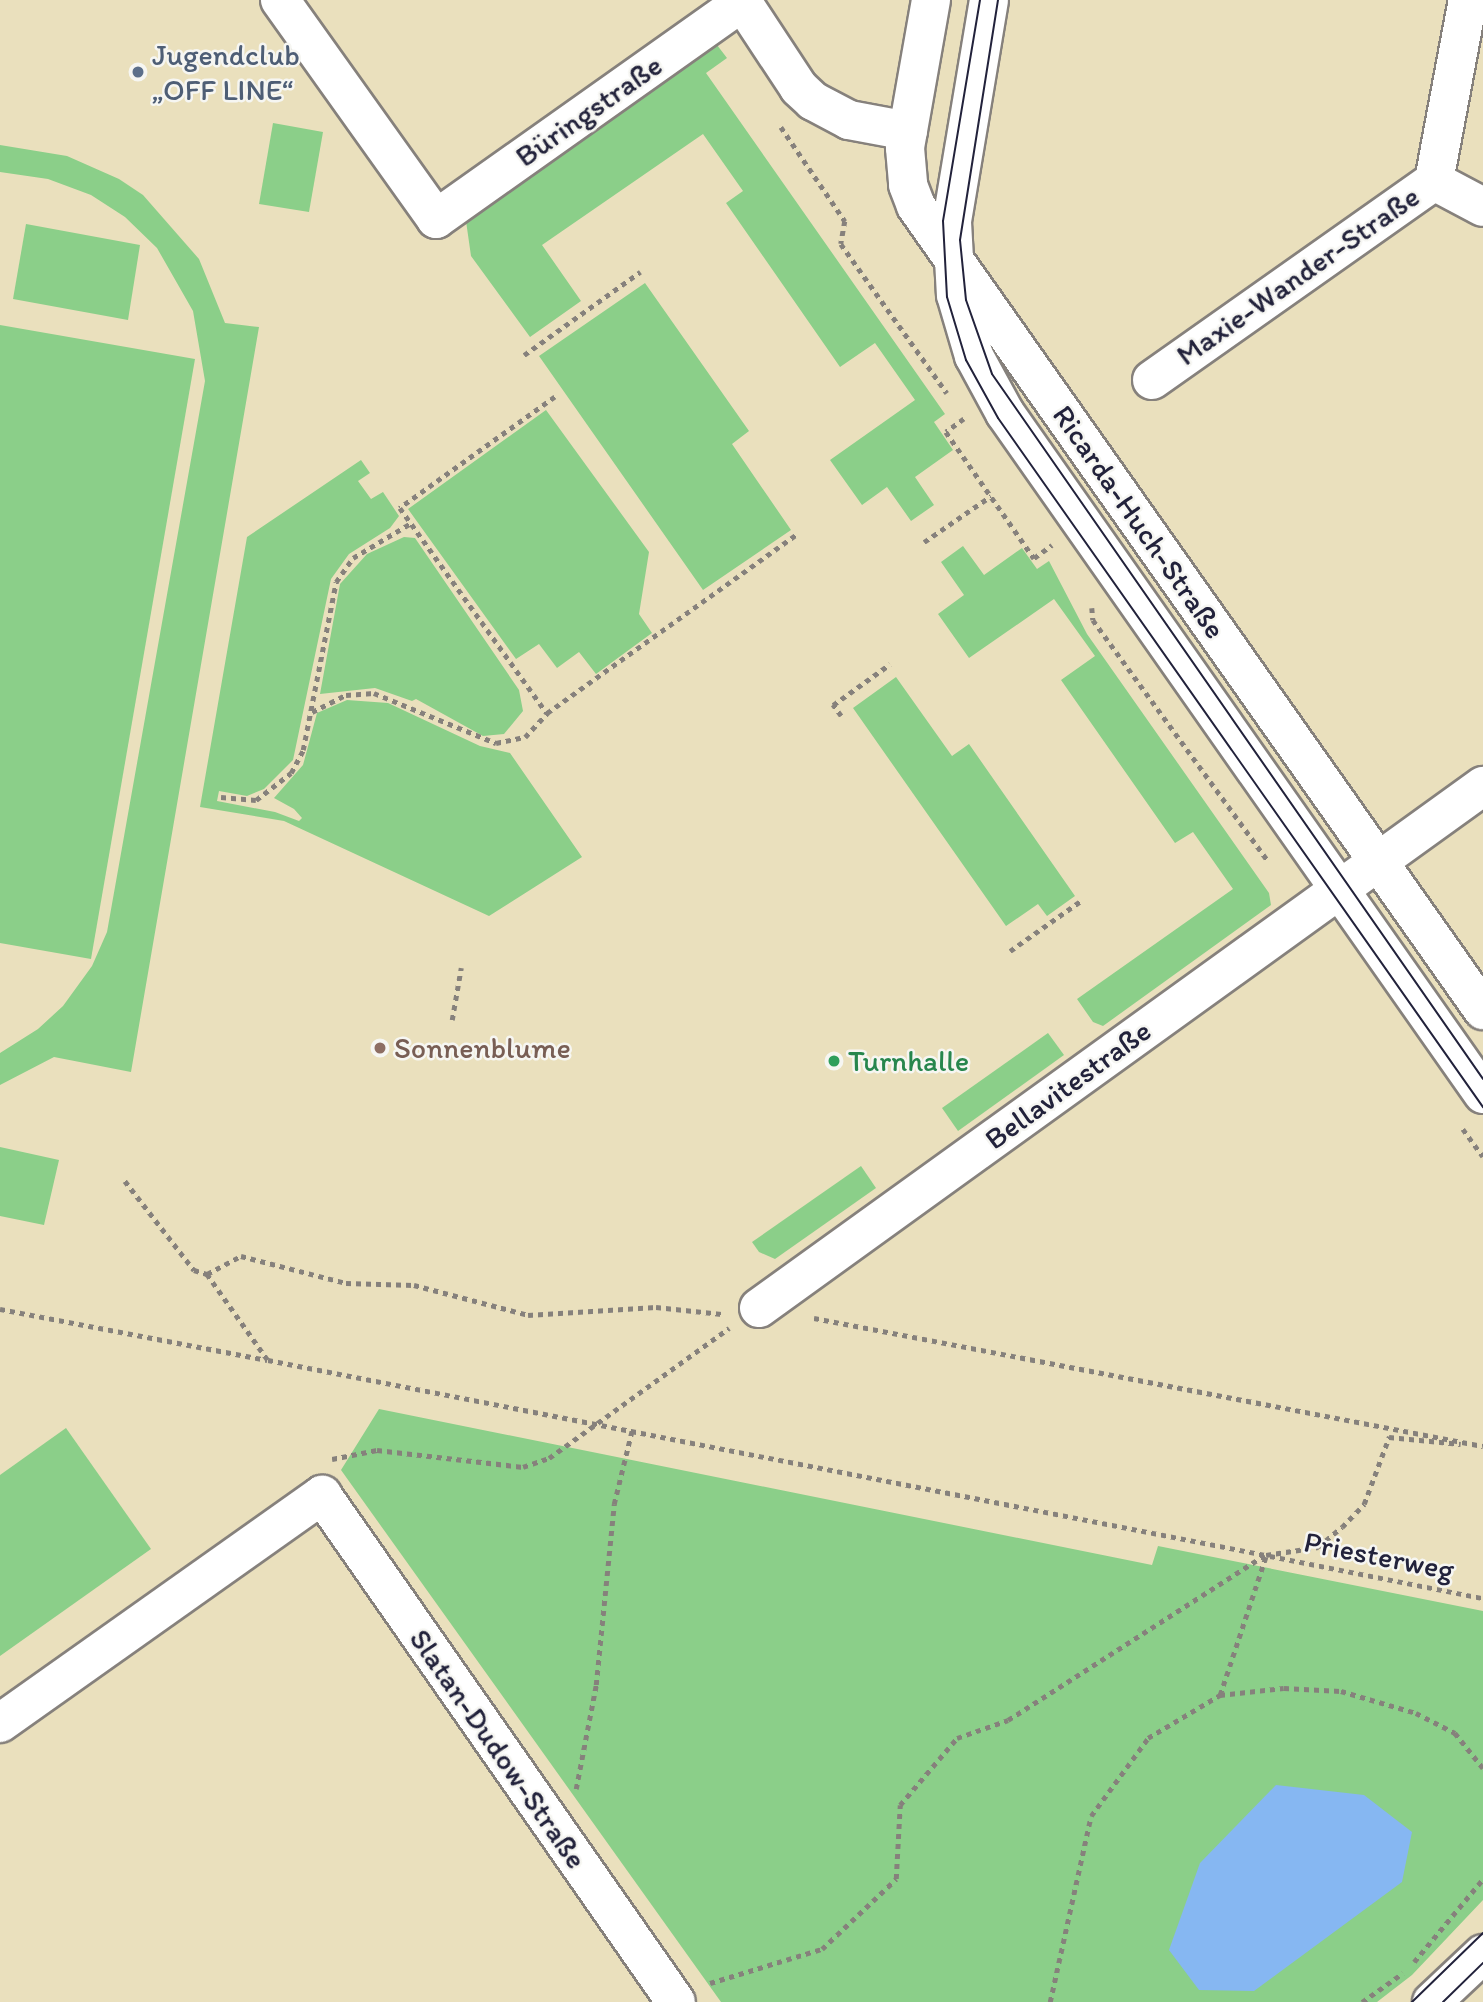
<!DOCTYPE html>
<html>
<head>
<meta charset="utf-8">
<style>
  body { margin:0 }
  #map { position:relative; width:1483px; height:2002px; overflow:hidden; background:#eae0bd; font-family:Itim,sans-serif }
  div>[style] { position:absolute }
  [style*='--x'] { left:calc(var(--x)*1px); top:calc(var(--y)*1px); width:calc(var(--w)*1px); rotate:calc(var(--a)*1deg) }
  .green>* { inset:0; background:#8bcf89 }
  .water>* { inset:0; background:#86b7f2 }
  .path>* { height:4.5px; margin-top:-2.25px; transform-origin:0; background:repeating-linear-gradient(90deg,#86817c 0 5px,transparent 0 10px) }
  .roads { filter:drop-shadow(2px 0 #86817c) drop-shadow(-2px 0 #86817c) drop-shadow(0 2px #86817c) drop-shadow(0 -2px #86817c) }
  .minor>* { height:38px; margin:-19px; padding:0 19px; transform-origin:19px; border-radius:19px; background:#fff }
  .tram>* { height:2px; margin:-1px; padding:0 1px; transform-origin:1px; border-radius:1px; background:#22223b }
  .dots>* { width:19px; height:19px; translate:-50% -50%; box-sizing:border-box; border:4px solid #f6f6f2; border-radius:50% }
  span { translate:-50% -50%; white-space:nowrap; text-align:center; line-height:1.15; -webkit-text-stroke:5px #f6f6f2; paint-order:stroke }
  .service-label { font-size:30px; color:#4e5e75 }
  .left { translate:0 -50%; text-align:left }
  .street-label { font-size:30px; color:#22223b }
  .education-label { font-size:30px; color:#785e54 }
  .leisure-label { font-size:30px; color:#27864d }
</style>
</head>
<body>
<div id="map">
  <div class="green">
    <i style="clip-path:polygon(717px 45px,727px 58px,706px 73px,945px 414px,934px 422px,953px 450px,915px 477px,934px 505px,911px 521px,887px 487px,862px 505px,830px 460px,915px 400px,875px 343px,840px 367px,726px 203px,743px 191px,703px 134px,542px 245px,581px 301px,530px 337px,471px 256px,466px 221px)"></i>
    <i style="clip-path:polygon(273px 123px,323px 132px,309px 212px,259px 204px)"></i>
    <i style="clip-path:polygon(0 145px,67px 156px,119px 179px,143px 195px,199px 259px,225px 323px,259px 327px,131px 1072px,54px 1057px,0 1085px,0 1053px,38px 1029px,63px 1006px,92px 966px,107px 932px,205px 381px,193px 311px,157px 248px,125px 217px,91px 195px,48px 179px,0 172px)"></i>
    <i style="clip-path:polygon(26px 224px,140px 245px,128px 320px,13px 299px)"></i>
    <i style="clip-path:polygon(645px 283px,749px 431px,732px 444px,791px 530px,703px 590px,539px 356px)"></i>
    <i style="clip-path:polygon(0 325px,195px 359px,91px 959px,0 943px)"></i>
    <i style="clip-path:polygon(546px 410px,649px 552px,639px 614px,652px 633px,596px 674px,579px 652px,557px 668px,539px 644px,516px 659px,408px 509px)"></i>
    <i style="clip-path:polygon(361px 460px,370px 473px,358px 481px,371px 499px,383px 492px,399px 516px,390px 528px,349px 554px,331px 579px,293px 760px,264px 789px,247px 796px,219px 791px,217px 801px,275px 812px,299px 821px,302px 818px,294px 809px,274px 798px,303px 765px,317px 713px,347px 700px,388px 703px,480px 746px,510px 753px,582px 857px,489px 916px,284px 821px,200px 807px,247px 537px)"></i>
    <i style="clip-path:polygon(404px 537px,415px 538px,519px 690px,523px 711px,504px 734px,483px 736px,416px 699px,412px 701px,375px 688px,320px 694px,340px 584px,367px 554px)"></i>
    <i style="clip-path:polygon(963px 546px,984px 575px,1022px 548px,1037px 569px,1049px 561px,1087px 634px,1269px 893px,1271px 905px,1103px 1026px,1093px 1022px,1077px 999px,1233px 889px,1193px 832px,1175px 843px,1061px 680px,1095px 656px,1054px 599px,969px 658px,938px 614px,964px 595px,941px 562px)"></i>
    <i style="clip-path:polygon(896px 677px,952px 756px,969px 744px,1075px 896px,1047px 916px,1038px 904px,1006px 926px,853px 708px)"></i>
    <i style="clip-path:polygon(1048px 1033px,1064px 1055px,958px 1131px,942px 1108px)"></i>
    <i style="clip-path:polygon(0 1147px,59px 1160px,44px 1225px,0 1216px)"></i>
    <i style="clip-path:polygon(861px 1166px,876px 1188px,775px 1259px,759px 1252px,752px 1242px)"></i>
    <i style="clip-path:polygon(379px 1409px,1152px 1565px,1158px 1546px,1483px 1611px,1483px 1900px,1412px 1975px,1377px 2002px,721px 2002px,341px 1470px)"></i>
    <i style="clip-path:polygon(66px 1428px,151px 1549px,0 1656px,0 1475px)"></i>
  </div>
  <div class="water">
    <i style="clip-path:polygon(1276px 1785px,1364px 1795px,1412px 1832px,1402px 1882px,1254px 1991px,1199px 1990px,1169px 1950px,1200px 1863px)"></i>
  </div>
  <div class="path">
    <i style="--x:781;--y:127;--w:114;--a:55.8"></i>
    <i style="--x:845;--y:221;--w:23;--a:100"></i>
    <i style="--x:841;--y:244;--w:183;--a:54.6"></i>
    <i style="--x:524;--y:355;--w:143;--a:-35.6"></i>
    <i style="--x:555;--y:397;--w:191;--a:144.4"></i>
    <i style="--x:400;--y:508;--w:252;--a:54.4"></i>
    <i style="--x:547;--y:713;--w:307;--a:-35.6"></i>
    <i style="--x:964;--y:419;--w:22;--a:144"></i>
    <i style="--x:946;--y:432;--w:154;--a:55.1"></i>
    <i style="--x:1034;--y:558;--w:22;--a:-36"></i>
    <i style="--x:924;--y:542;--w:81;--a:-34.5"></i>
    <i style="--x:1092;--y:608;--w:12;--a:85"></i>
    <i style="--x:1093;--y:620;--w:298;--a:54"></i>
    <i style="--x:312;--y:712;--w:38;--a:-27"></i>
    <i style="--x:346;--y:695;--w:28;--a:-4"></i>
    <i style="--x:374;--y:693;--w:132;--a:22.3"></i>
    <i style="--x:496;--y:743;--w:30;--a:-12"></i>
    <i style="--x:525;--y:737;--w:33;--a:-47"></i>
    <i style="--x:841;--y:716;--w:14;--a:-126"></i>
    <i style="--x:833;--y:705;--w:70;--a:-35.7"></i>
    <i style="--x:221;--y:797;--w:35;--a:5"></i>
    <i style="--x:256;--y:800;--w:44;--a:-37.6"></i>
    <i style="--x:291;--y:773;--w:26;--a:-62"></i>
    <i style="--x:303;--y:750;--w:171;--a:-78.9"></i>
    <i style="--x:336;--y:582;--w:29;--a:-55"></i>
    <i style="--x:353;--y:558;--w:68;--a:-31.1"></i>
    <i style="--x:1010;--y:951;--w:88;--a:-35.3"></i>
    <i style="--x:452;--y:1020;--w:53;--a:-80.2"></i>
    <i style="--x:1463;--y:1129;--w:34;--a:54"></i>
    <i style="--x:125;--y:1181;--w:113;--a:52.2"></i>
    <i style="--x:194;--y:1270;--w:14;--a:17"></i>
    <i style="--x:207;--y:1274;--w:38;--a:-28"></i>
    <i style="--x:241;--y:1256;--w:108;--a:14.4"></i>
    <i style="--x:346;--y:1283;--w:68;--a:1.7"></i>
    <i style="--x:414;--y:1285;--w:118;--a:14.7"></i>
    <i style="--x:528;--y:1315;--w:128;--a:-3.6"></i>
    <i style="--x:656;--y:1307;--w:66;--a:6.1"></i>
    <i style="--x:207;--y:1274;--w:105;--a:54.7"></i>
    <i style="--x:268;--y:1360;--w:1017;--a:11.06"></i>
    <i style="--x:1266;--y:1555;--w:53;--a:-8.7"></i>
    <i style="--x:1318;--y:1547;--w:31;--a:-40"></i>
    <i style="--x:1342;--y:1527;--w:32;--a:-46"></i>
    <i style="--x:1364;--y:1504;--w:72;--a:-69.5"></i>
    <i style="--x:1389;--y:1437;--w:72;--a:5.6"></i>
    <i style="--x:0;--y:1309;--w:272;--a:10.8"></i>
    <i style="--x:814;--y:1318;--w:681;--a:10.83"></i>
    <i style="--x:332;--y:1459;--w:46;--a:-11.3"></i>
    <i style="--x:377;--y:1450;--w:147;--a:6.6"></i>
    <i style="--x:523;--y:1467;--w:28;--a:-19"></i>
    <i style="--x:549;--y:1458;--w:222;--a:-35.8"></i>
    <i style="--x:1270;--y:1556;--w:217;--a:11.2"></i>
    <i style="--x:1220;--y:1695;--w:146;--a:-71.7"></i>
    <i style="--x:576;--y:1789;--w:106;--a:-79.1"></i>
    <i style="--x:596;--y:1685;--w:182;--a:-84.3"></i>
    <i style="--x:614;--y:1504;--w:76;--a:-76.3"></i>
    <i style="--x:1414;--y:1962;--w:108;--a:-50.3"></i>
    <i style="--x:710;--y:1983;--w:117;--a:-16.9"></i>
    <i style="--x:822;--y:1949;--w:102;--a:-43.4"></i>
    <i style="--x:896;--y:1879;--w:74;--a:-86.9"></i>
    <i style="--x:900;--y:1805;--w:88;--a:-49.6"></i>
    <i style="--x:957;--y:1738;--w:54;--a:-19.4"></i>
    <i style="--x:1008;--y:1720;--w:305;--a:-32.7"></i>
    <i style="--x:1050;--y:2002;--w:190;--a:-77.6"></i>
    <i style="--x:1091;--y:1816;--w:97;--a:-53.8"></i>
    <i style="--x:1148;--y:1738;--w:84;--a:-30.8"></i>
    <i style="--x:1220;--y:1695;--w:64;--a:-6.2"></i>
    <i style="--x:1284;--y:1688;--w:57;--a:3"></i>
    <i style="--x:1341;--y:1691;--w:78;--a:16.3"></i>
    <i style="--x:1416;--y:1713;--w:44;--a:27.1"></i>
    <i style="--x:1455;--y:1733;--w:45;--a:51.3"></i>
    <i style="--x:1362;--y:2002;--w:50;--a:-35.3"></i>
  </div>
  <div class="roads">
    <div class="minor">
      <i style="--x:280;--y:0;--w:269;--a:54.5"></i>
      <i style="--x:436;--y:219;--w:375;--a:-35.3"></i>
      <i style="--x:741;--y:0;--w:105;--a:56.6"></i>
      <i style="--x:799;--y:88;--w:19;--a:43"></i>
      <i style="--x:813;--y:101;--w:41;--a:27.8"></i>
      <i style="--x:849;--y:120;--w:60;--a:10.6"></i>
      <i style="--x:931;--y:0;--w:150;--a:100"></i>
      <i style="--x:905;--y:148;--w:37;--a:85"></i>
      <i style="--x:908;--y:185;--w:22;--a:69"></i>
      <i style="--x:916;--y:206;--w:984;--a:54.81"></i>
      <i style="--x:989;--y:0;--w:225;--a:99.5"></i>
      <i style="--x:952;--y:222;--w:73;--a:86.9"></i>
      <i style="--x:956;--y:295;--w:64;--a:73.6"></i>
      <i style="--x:974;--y:356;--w:65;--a:61.5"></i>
      <i style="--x:1005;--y:413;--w:832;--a:54.93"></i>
      <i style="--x:1434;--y:181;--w:184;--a:-79.4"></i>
      <i style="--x:1152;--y:380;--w:345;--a:-35.2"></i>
      <i style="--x:1434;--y:181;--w:55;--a:28"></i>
      <i style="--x:759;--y:1308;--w:893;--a:-35.79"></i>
      <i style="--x:0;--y:1723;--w:395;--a:-35.3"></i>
      <i style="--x:322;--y:1495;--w:618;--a:55.08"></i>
      <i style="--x:1432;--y:2002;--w:70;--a:-43.3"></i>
    </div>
  </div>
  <div class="tram">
    <i style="--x:980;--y:0;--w:224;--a:99.5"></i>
    <i style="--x:943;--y:221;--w:76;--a:87"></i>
    <i style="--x:947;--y:297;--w:66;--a:73.2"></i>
    <i style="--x:966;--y:360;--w:66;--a:61.1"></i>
    <i style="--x:998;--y:418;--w:843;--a:54.86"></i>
    <i style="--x:998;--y:0;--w:243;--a:99"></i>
    <i style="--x:960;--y:240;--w:60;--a:84.3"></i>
    <i style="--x:966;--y:300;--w:78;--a:70.6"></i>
    <i style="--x:992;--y:374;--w:859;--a:55.14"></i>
    <i style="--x:1412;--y:2002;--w:99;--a:-44.2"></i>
    <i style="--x:1443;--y:2002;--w:56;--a:-44.3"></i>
  </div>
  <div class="dots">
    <i style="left:138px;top:72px;background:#5c6f8a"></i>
    <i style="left:380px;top:1048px;background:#8d6e63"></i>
    <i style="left:834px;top:1061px;background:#2e9e5b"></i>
  </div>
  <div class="service-label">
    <span class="left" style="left:152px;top:72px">Jugendclub<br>„OFF LINE“</span>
  </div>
  <div class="street-label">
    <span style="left:589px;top:111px;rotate:-35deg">Büringstraße</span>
    <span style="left:1298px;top:276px;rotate:-35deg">Maxie-Wander-Straße</span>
    <span style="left:1139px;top:522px;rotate:55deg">Ricarda-Huch-Straße</span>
    <span style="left:1068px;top:1085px;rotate:-36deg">Bellavitestraße</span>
    <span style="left:1379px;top:1556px;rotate:11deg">Priesterweg</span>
    <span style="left:498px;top:1749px;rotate:55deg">Slatan-Dudow-Straße</span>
  </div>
  <div class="education-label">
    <span class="left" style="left:394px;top:1048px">Sonnenblume</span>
  </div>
  <div class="leisure-label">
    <span class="left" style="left:848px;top:1061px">Turnhalle</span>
  </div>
</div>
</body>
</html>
